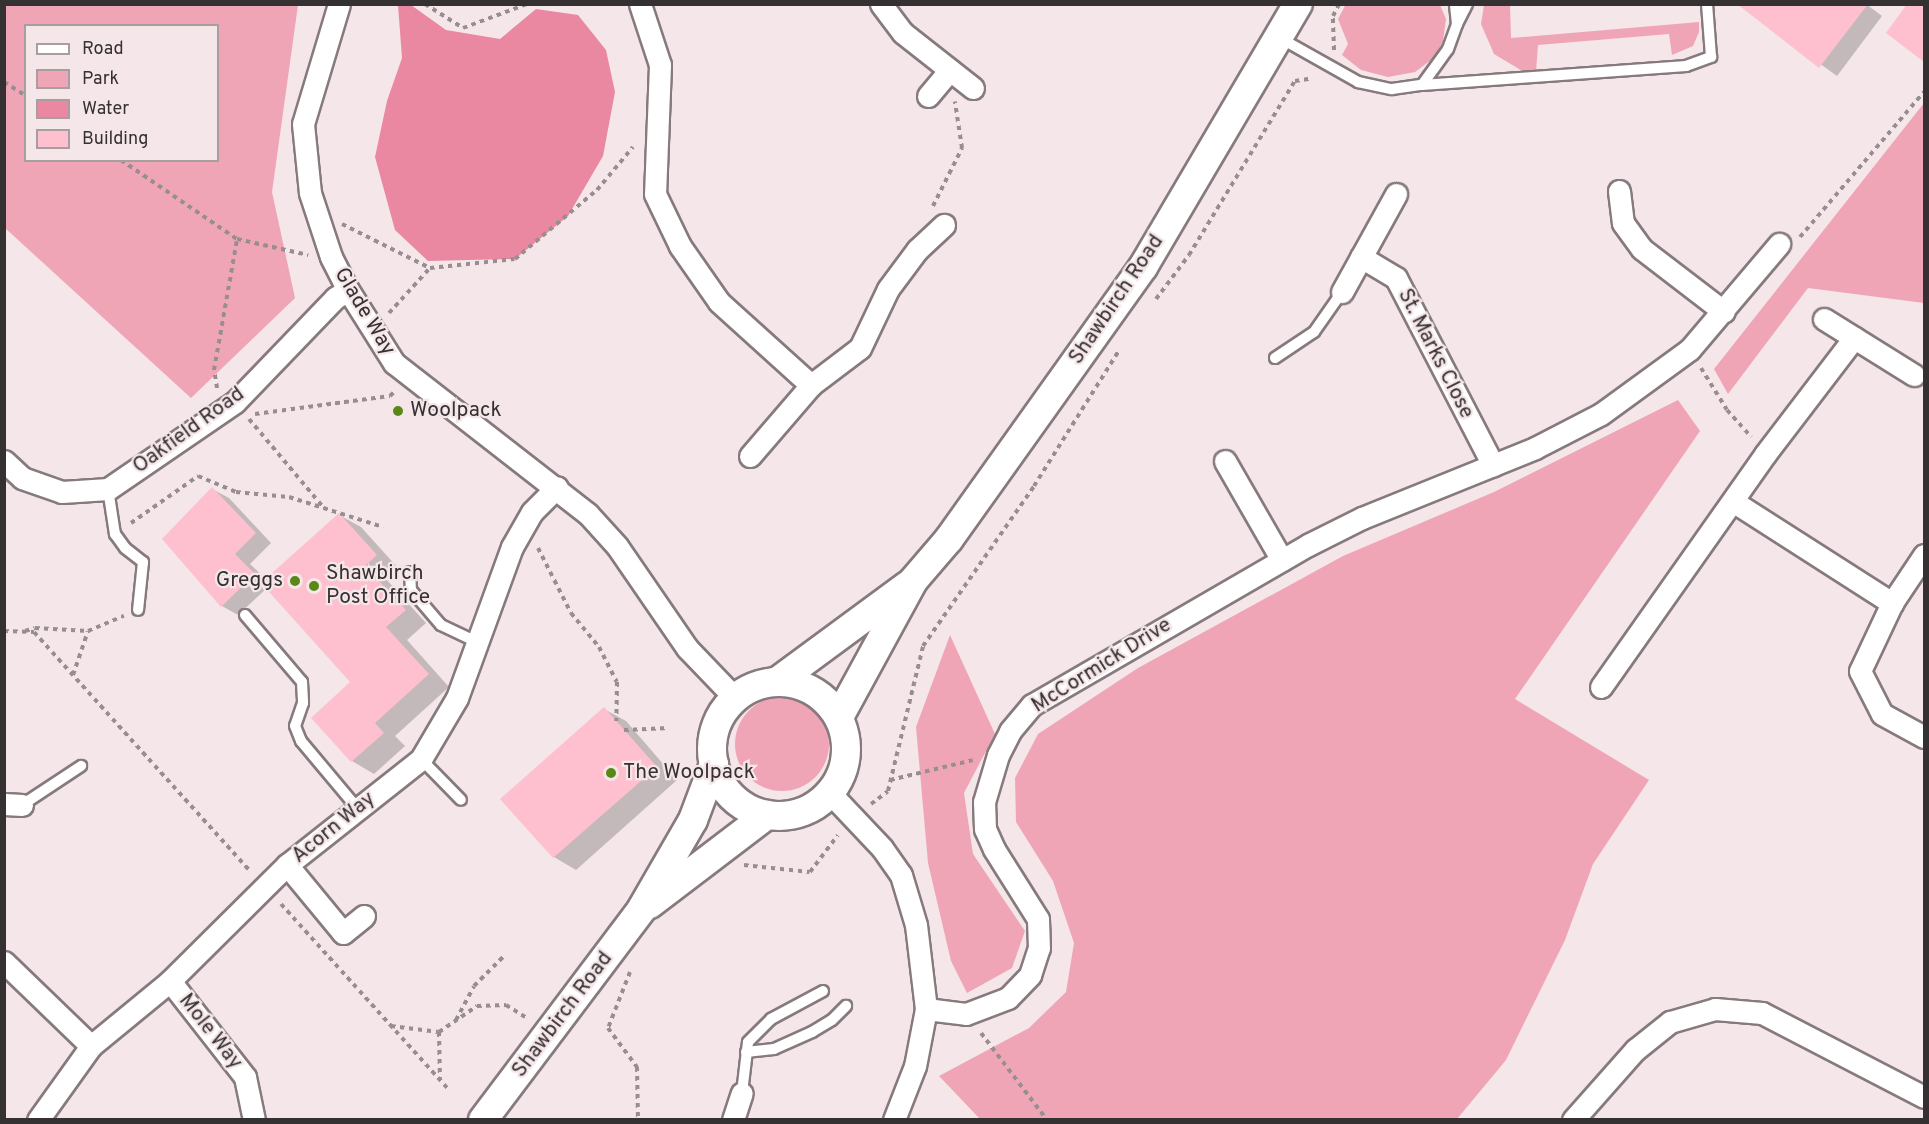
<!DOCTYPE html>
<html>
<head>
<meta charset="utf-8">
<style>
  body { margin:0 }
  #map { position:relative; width:1929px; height:1124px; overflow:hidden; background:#f4e6e9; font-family:Overpass,sans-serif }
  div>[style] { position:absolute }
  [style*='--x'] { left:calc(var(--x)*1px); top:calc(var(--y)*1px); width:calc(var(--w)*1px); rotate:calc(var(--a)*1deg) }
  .green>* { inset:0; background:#f0a5b7 }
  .round { border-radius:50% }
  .water>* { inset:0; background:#ea88a2 }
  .shadow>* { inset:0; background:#0003 }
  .building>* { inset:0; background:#fec0cf }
  .path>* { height:4px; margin-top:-2px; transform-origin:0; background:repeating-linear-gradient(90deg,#988e90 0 4.5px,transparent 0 9px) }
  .roads { filter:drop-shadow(2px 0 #867a7d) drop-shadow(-2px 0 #867a7d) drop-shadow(0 2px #867a7d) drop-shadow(0 -2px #867a7d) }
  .lane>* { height:10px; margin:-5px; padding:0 5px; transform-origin:5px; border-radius:5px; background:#fff }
  .street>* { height:21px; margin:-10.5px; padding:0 10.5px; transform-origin:10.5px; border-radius:10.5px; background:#fff }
  .secondary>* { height:28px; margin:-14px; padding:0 14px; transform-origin:14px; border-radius:14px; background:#fff }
  .secondary>.ring { margin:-14px; padding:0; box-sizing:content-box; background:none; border:28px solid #fff; border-radius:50% }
  .dots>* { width:16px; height:16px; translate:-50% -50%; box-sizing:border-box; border:3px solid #f4e6e9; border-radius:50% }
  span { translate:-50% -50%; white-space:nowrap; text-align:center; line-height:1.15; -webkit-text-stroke:4.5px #f4e6e9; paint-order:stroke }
  .street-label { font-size:21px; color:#353031 }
  .poi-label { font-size:21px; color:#353031 }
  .left { translate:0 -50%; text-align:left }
  .right { translate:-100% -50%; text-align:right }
  .frame { position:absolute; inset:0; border:6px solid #353031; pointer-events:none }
  .legend { position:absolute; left:24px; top:24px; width:195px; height:138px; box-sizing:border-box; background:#f4e6e9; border:2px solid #a89d9f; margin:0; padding:8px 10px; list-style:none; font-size:18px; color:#353031 }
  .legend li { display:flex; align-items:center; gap:12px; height:30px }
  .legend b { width:30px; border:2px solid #a89d9f }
</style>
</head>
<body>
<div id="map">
  <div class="green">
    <i style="clip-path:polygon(1346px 4px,1440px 5px,1446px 19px,1443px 41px,1435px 57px,1415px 72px,1388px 77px,1361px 70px,1342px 55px,1348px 44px,1338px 19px)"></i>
    <i style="clip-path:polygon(1510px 4px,1511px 38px,1699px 22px,1699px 32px,1693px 46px,1672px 55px,1669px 34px,1538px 45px,1536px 72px,1524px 72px,1494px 54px,1481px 24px,1484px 5px)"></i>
    <i style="clip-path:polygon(evenodd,4px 5px,298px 5px,272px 192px,295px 298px,191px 398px,5px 228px,4px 5px,26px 26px,218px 26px,218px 160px,26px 160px,26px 26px)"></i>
    <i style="clip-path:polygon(1924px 103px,1924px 303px,1808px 288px,1728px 394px,1714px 369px)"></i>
    <i style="clip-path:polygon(1678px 400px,1700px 431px,1515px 699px,1649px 780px,1593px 864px,1565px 940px,1506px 1060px,1457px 1119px,980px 1119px,939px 1076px,1029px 1028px,1066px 992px,1074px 943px,1053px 881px,1016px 822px,1015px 778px,1038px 734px,1138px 668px,1343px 556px,1494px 492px)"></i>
    <i style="clip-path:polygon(950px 635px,995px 734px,964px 793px,973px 854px,1025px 931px,1012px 968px,967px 993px,951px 961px,928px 863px,916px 727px)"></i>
    <i class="round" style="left:735px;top:697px;width:94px;height:94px"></i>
  </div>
  <div class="water">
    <i style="clip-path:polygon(398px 5px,411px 5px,446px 30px,500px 39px,536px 9px,578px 15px,606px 50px,615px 92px,603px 156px,568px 216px,515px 259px,428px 261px,395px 230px,375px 157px,387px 101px,402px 58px)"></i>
  </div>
  <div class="shadow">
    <i style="clip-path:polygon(1866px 4px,1882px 16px,1837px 76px,1742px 7px)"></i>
    <i style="clip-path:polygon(1909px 4px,1924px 4px,1924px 61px,1888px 33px)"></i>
    <i style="clip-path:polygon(212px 489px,229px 498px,271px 543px,250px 564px,267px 580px,339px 515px,361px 527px,398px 568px,386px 579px,426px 623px,407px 640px,449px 687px,395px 736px,405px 746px,374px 774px,352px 761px,313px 718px,352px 683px,267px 588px,238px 615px,222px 606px)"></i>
    <i style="clip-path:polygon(604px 709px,626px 721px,677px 780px,576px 870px,554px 857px,502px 799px)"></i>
  </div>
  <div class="building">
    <i style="clip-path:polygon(1737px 4px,1868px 4px,1819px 68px)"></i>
    <i style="clip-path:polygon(1907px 4px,1924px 4px,1924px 62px,1886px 33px)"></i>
    <i style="clip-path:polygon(212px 487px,256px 533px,235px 554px,255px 574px,221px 607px,162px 539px)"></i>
    <i style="clip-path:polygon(339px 513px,377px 555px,365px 566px,406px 610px,386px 627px,429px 674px,375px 723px,384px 733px,351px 762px,311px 718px,350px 682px,261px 583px)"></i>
    <i style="clip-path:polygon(604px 707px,657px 767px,553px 858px,500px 799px)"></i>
  </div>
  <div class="path">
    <i style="--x:425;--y:4;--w:45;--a:32.3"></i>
    <i style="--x:463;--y:28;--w:68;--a:-20.6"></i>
    <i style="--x:1334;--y:50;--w:34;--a:-92"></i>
    <i style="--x:1333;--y:16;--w:13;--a:-63"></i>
    <i style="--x:4;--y:82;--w:26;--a:32"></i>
    <i style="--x:121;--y:160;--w:140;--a:34.3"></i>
    <i style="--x:237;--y:239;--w:73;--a:12.7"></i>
    <i style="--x:933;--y:206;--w:65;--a:-63.4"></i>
    <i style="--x:962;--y:148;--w:47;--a:-98.7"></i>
    <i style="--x:342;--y:224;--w:98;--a:26.6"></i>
    <i style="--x:1800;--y:237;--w:191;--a:-49.5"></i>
    <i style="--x:1156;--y:299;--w:55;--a:-53.1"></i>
    <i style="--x:1189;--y:255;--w:204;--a:-58.7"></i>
    <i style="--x:1295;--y:81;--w:18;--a:-9"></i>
    <i style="--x:389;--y:313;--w:61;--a:-47.7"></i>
    <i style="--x:430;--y:268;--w:85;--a:-6"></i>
    <i style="--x:515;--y:259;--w:107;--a:-40.1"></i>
    <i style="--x:597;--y:190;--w:56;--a:-50.1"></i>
    <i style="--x:1701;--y:368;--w:49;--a:58.2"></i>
    <i style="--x:1727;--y:410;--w:36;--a:48"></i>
    <i style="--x:217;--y:388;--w:18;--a:-99"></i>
    <i style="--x:214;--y:370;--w:133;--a:-80"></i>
    <i style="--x:255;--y:414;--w:136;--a:-7.6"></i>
    <i style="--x:390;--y:396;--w:7;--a:-45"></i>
    <i style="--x:249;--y:419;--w:115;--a:49.9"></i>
    <i style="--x:131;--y:523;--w:82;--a:-35"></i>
    <i style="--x:198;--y:476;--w:41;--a:22.8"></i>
    <i style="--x:236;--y:492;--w:53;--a:5.4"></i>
    <i style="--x:289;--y:497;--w:99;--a:17.7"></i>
    <i style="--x:538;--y:548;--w:73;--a:63.1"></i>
    <i style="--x:571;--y:613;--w:44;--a:50.5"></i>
    <i style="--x:599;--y:647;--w:39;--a:63"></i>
    <i style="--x:617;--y:682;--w:39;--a:91"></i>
    <i style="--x:4;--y:631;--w:30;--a:2"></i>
    <i style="--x:34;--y:632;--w:321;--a:47.9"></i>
    <i style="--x:25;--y:631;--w:10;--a:-17"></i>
    <i style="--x:35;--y:628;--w:53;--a:3.2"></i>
    <i style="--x:88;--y:631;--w:39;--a:-23"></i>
    <i style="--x:73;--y:675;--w:46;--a:-71.2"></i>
    <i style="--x:624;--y:730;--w:45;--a:-2.5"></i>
    <i style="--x:890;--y:780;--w:85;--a:-13.5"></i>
    <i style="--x:871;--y:804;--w:21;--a:-37"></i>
    <i style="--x:888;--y:791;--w:149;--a:-76.4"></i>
    <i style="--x:923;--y:646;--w:195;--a:-55.2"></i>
    <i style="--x:1034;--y:486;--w:158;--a:-57.9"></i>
    <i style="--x:744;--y:865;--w:66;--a:6.1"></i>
    <i style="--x:810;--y:872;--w:46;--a:-52.9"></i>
    <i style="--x:281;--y:904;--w:249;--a:47.9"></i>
    <i style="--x:630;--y:972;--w:60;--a:111.4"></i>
    <i style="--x:608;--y:1028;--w:49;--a:53.4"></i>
    <i style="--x:637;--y:1067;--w:53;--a:88.9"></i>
    <i style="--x:456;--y:1020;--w:38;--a:-62"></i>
    <i style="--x:474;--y:986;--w:41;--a:-45"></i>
    <i style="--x:391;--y:1026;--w:48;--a:7.1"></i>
    <i style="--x:439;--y:1032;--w:46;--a:-34.4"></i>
    <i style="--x:477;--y:1006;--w:29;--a:-2"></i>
    <i style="--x:506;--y:1005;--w:25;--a:32"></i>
    <i style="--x:439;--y:1032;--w:48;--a:88.8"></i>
    <i style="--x:981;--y:1033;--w:109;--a:52.8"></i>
  </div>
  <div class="roads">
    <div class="lane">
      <i style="--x:1457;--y:24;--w:22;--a:-63"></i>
      <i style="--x:1280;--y:38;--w:90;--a:29.4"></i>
      <i style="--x:1358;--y:82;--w:35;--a:12"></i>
      <i style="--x:1392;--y:89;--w:30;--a:-8"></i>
      <i style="--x:1422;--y:85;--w:44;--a:-54.2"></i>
      <i style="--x:1448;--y:49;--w:27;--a:-70"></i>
      <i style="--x:1457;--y:24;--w:20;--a:-96"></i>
      <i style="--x:1422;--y:85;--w:265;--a:-4.1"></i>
      <i style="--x:1686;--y:66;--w:27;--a:-20"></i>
      <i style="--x:1711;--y:57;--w:53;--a:-94.3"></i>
      <i style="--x:1275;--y:358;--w:47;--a:-33.7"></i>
      <i style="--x:1314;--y:332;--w:49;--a:-55"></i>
      <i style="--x:108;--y:489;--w:46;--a:81.2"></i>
      <i style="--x:115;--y:534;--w:17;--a:54"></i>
      <i style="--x:125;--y:548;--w:23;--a:38"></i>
      <i style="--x:143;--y:562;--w:48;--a:95.9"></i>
      <i style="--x:410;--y:572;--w:18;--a:87"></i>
      <i style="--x:411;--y:590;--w:46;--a:49.4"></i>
      <i style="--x:441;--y:625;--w:42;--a:25.3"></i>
      <i style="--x:245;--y:615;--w:88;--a:49.6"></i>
      <i style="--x:302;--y:682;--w:21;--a:87"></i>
      <i style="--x:303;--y:703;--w:24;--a:109"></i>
      <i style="--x:295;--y:726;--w:16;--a:68"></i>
      <i style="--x:301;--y:741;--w:89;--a:50"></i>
      <i style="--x:421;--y:759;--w:57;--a:45.7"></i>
      <i style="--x:22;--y:805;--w:71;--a:-33.5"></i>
      <i style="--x:746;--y:1052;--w:28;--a:-6"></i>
      <i style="--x:774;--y:1049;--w:42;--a:-24.1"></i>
      <i style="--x:812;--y:1032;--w:23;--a:-31"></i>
      <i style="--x:832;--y:1020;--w:20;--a:-45"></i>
      <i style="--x:742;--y:1093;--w:51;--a:-83.3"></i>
      <i style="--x:748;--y:1042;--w:33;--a:-45"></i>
      <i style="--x:771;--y:1019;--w:59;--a:-28.3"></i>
    </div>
    <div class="street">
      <i style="--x:339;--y:4;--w:125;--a:106.7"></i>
      <i style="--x:303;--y:124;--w:69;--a:84.2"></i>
      <i style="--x:310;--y:193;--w:67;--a:71.8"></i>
      <i style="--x:331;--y:257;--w:37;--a:63"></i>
      <i style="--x:348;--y:290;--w:86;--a:57.8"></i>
      <i style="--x:394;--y:363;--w:246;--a:37.9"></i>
      <i style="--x:588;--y:514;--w:43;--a:47.8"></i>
      <i style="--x:617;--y:546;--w:124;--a:55.5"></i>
      <i style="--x:687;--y:648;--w:69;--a:46.2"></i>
      <i style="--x:640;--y:4;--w:64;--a:71.8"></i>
      <i style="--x:660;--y:65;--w:129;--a:92.2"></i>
      <i style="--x:655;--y:194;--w:58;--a:64.3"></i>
      <i style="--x:680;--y:246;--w:68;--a:55.1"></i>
      <i style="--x:719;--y:302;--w:124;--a:42.1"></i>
      <i style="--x:881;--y:4;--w:36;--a:53"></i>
      <i style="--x:903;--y:33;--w:89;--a:38.2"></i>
      <i style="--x:928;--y:96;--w:34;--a:-50"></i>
      <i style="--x:1619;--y:191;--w:32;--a:83"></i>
      <i style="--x:1623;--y:223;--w:32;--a:54"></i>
      <i style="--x:1642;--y:249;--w:103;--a:37.5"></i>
      <i style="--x:1361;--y:257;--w:41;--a:31"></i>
      <i style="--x:1396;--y:278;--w:211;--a:62.6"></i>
      <i style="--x:1342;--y:292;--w:112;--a:-61.1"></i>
      <i style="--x:1824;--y:319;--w:106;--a:31.9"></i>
      <i style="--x:750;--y:456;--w:94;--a:-49.3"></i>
      <i style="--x:811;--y:385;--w:61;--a:-37.1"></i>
      <i style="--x:860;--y:348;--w:65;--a:-64.6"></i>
      <i style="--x:888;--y:289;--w:49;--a:-53.4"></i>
      <i style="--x:917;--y:250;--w:37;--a:-43"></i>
      <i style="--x:4;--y:461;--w:25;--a:43"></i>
      <i style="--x:22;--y:478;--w:42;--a:19.3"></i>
      <i style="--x:62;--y:492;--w:46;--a:-3.7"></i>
      <i style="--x:108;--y:489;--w:154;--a:-34.4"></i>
      <i style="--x:235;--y:402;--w:144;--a:-46.1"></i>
      <i style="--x:335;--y:298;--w:15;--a:-32"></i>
      <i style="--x:1225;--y:461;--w:114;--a:60.1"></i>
      <i style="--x:1734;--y:502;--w:188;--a:32.6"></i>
      <i style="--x:1924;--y:555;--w:58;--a:123.7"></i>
      <i style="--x:1892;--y:603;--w:75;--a:115.2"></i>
      <i style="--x:1860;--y:671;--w:48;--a:62.9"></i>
      <i style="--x:1882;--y:714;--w:48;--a:28.7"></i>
      <i style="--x:1601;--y:687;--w:286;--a:-54.8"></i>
      <i style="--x:1766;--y:453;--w:145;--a:-52.6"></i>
      <i style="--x:830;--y:793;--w:76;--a:46.6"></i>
      <i style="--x:882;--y:848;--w:33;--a:55"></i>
      <i style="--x:901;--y:875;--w:52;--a:73.3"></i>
      <i style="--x:916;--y:925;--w:85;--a:83.2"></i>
      <i style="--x:926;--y:1009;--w:58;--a:100.9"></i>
      <i style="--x:915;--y:1066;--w:58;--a:111.3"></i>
      <i style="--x:4;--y:804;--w:18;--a:3"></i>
      <i style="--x:287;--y:865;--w:88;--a:50.5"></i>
      <i style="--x:343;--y:933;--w:27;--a:-39"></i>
      <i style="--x:4;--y:962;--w:121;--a:44"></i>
      <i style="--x:170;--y:981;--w:122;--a:52"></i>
      <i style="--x:245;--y:1077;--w:44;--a:78.2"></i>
      <i style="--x:926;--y:1009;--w:40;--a:7.1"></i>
      <i style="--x:966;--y:1014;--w:45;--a:-20.9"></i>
      <i style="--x:1008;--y:998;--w:32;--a:-46"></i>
      <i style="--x:1030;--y:975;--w:28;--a:-72"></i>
      <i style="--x:1039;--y:948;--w:29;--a:-92"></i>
      <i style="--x:1038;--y:919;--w:83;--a:-122.2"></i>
      <i style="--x:994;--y:849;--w:22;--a:-114"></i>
      <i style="--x:985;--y:829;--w:27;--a:-92"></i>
      <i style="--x:984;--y:802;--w:49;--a:-73.4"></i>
      <i style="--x:998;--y:755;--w:27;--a:-63"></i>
      <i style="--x:1010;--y:731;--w:34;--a:-50"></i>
      <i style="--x:1032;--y:705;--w:319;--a:-30.1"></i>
      <i style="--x:1308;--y:545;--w:60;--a:-26.6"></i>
      <i style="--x:1362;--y:518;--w:187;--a:-22"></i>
      <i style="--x:1535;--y:448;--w:74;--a:-27.3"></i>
      <i style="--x:1601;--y:414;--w:110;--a:-36.1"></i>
      <i style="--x:1690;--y:349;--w:138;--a:-49.7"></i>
      <i style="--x:38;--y:1120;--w:91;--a:-54.4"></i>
      <i style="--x:91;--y:1046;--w:102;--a:-39.4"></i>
      <i style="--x:170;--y:981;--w:165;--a:-44.8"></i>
      <i style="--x:287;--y:865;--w:171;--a:-38.3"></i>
      <i style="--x:421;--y:759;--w:71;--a:-59.5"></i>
      <i style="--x:457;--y:698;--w:161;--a:-70"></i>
      <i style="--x:512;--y:547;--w:40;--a:-60.3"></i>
      <i style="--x:532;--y:512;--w:35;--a:-45"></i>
      <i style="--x:733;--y:1120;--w:28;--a:-72"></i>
      <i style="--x:1573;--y:1120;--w:94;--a:-48.5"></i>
      <i style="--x:1635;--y:1050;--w:45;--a:-38.7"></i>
      <i style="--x:1670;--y:1022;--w:47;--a:-16.1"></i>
      <i style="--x:1715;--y:1009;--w:47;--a:4.9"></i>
      <i style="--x:1762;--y:1013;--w:182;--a:27.4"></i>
    </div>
    <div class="secondary">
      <i style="--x:778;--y:681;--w:160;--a:-36.4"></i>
      <i class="ring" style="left:712px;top:682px;width:106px;height:106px"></i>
      <i style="--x:839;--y:717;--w:155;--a:-61.4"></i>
      <i style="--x:913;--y:581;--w:55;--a:-49.4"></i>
      <i style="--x:949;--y:539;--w:334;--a:-54.5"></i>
      <i style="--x:1143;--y:267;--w:305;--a:-59.5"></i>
      <i style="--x:650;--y:904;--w:147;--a:-37.3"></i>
      <i style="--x:483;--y:1120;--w:263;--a:-53"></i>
      <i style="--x:641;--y:910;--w:104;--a:-60"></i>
      <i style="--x:693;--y:820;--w:60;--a:-69.4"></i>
    </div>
  </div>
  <div class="dots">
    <i style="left:398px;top:411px;background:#5a8718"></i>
    <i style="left:295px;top:581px;background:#5a8718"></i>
    <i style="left:314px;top:586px;background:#5a8718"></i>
    <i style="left:611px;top:773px;background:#5a8718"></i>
  </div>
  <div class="street-label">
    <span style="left:1117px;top:300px;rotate:-56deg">Shawbirch Road</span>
    <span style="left:364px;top:312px;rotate:59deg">Glade Way</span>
    <span style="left:1435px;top:354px;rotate:63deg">St. Marks Close</span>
    <span style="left:189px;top:431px;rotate:-36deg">Oakfield Road</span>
    <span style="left:1102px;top:666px;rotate:-32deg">McCormick Drive</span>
    <span style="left:334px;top:828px;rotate:-39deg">Acorn Way</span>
    <span style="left:563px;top:1015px;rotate:-53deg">Shawbirch Road</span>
    <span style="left:210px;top:1032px;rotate:52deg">Mole Way</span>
  </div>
  <div class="poi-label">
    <span class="left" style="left:410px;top:411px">Woolpack</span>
    <span class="left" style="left:326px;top:586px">Shawbirch<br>Post Office</span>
    <span class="right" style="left:283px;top:581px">Greggs</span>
    <span class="left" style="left:623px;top:773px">The Woolpack</span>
  </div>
  <div class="frame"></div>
  <ul class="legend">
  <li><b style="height:8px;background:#fff"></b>Road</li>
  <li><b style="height:16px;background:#f0a5b7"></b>Park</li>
  <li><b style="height:16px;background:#ea88a2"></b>Water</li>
  <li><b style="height:16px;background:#fec0cf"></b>Building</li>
  </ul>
</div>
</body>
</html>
